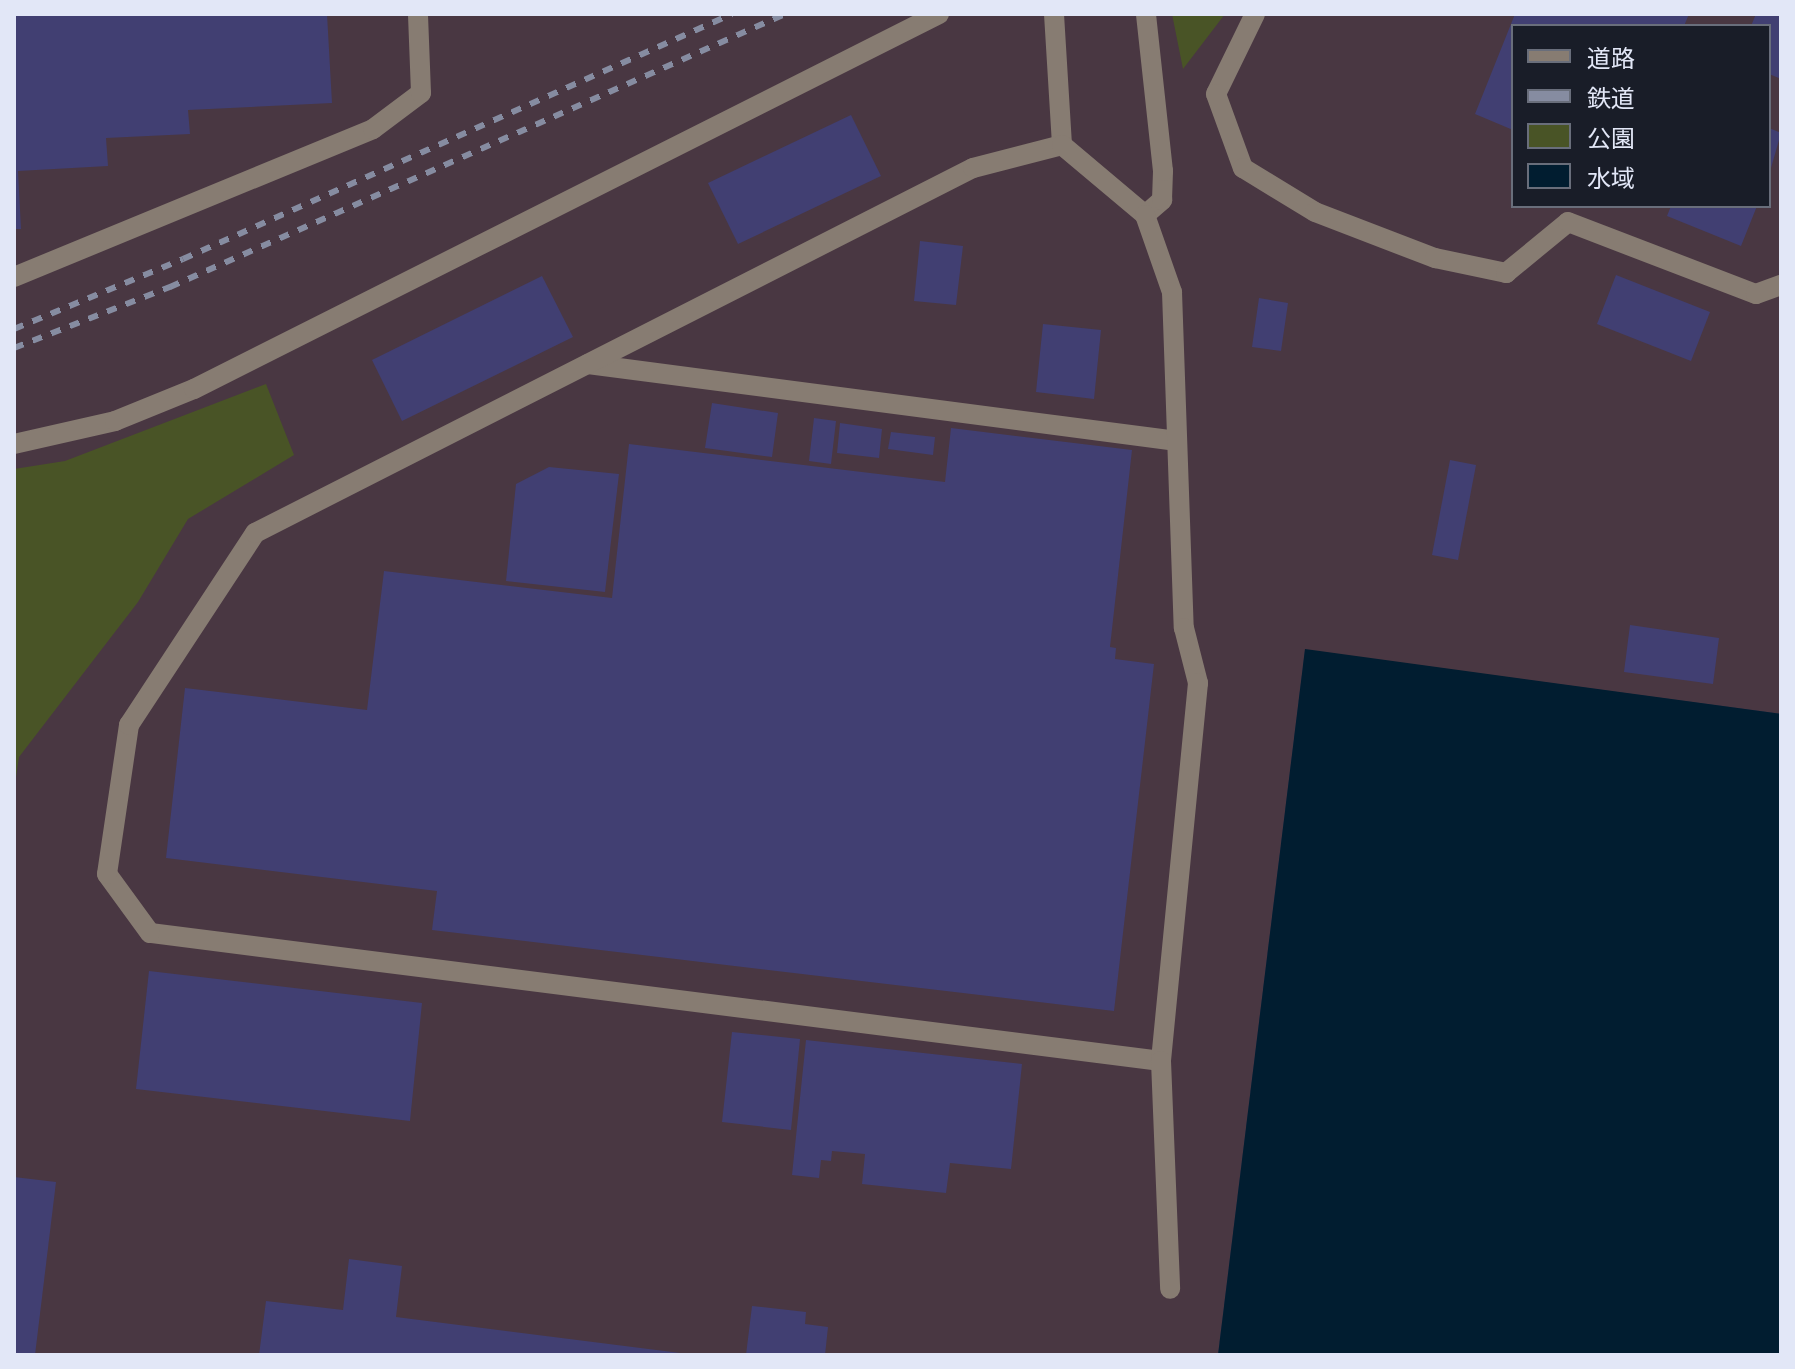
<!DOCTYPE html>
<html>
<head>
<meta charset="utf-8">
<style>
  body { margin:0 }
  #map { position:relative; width:1795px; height:1369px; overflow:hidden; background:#2e344e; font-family:Merriweather,"Noto Sans JP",serif }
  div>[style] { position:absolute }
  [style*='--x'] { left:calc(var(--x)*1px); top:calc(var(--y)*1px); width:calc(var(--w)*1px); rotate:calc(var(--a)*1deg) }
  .industrial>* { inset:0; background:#493742 }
  .green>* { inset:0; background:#495426 }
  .water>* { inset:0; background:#011d30 }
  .building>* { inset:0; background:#413f72 }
  .minor>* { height:20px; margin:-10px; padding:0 10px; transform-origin:10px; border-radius:10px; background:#877c72 }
  .rail>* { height:6px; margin-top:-3px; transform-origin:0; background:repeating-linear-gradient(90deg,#868ca1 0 10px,transparent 0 20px) }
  span { translate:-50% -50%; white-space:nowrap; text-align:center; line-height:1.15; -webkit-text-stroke:6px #191d28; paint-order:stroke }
  .frame { position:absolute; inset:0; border:16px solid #e2e7f7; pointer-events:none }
  .legend { position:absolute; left:1511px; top:24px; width:260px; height:184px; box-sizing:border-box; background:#191d28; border:2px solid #696e7b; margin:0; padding:10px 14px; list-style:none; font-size:24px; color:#e2e7f7 }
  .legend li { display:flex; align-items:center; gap:16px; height:40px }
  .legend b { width:40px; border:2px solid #696e7b }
</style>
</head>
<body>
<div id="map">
  <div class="industrial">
    <i style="clip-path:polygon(evenodd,14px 14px,1781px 14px,1781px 714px,1305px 650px,1218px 1355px,14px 1355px,14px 14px,1513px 26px,1769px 26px,1769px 206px,1513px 206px,1513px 26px)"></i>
  </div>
  <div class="green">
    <i style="clip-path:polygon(1172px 14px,1225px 14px,1183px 69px)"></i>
    <i style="clip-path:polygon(266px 384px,294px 455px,188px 519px,138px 602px,19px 757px,14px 791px,14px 469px,65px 461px)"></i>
  </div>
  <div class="water">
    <i style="clip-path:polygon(1305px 649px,1781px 714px,1781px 1355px,1218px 1355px)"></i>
  </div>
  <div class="building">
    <i style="clip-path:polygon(14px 14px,327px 14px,332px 103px,188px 110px,190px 134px,106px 138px,108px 166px,18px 171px,21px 229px,14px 229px)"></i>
    <i style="clip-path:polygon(1515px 14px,1689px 14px,1684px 26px,1513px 26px,1513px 130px,1475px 114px)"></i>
    <i style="clip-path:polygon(1756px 14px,1781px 14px,1781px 79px,1769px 74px,1769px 26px,1751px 26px)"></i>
    <i style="clip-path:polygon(851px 115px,881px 176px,738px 244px,708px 183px)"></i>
    <i style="clip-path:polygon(1769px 128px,1781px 133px,1769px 175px)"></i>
    <i style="clip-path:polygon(1671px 206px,1757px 206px,1741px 246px,1667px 216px)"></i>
    <i style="clip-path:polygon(920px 241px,963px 246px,956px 305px,914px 301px)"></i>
    <i style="clip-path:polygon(1616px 275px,1710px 312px,1691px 361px,1597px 324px)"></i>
    <i style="clip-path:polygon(542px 276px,573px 337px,402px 421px,372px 360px)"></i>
    <i style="clip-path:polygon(1259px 298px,1288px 303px,1281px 351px,1252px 347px)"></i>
    <i style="clip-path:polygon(1043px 324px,1101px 330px,1094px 399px,1036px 392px)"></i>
    <i style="clip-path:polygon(712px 403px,778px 413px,772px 457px,705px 448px)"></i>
    <i style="clip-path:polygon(814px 418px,836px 421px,831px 464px,809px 461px)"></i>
    <i style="clip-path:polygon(840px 423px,882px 429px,879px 458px,837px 453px)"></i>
    <i style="clip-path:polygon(951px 428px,1132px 450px,1110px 647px,1116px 648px,1115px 659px,1154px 664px,1114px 1011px,432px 930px,437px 891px,166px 858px,185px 688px,367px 710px,384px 571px,612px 598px,629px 444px,945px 482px)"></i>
    <i style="clip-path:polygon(891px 432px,935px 437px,933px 455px,888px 449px)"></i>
    <i style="clip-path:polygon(1450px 460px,1476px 465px,1458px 560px,1432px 555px)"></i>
    <i style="clip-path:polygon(549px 467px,619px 474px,605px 592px,506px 581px,516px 484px)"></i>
    <i style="clip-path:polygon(1630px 625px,1719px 638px,1713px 684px,1624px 672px)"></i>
    <i style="clip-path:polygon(149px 971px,422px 1003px,410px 1121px,136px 1089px)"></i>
    <i style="clip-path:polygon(732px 1032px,800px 1039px,791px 1130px,722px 1122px)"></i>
    <i style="clip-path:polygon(806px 1040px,1022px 1064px,1011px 1169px,950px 1163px,946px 1193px,862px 1184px,865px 1154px,832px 1151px,831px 1161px,821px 1160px,819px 1178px,792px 1175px)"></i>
    <i style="clip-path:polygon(14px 1177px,56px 1182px,35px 1355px,14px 1355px)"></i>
    <i style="clip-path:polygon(349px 1259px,402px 1266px,396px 1317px,696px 1355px,259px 1355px,266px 1301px,343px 1310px)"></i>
    <i style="clip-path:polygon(752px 1306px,806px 1312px,805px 1324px,828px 1327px,825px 1355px,746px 1355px)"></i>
  </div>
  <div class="minor">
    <i style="--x:1054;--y:14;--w:131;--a:86.5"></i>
    <i style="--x:1255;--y:14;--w:89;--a:116"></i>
    <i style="--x:1216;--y:94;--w:79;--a:70"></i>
    <i style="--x:1243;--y:168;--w:84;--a:31.4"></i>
    <i style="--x:1315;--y:212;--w:129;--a:21"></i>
    <i style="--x:1435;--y:258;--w:73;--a:11.9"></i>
    <i style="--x:1506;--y:273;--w:80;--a:-39.4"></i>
    <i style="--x:1568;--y:222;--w:201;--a:21"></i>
    <i style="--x:1756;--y:294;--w:27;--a:-20"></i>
    <i style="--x:1145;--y:215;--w:23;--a:-41"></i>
    <i style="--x:1162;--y:200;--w:29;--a:-88"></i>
    <i style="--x:1163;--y:171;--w:158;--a:-96.2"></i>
    <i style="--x:14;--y:277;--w:388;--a:-22.4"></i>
    <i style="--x:373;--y:129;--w:60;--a:-36.9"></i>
    <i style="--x:421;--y:93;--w:79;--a:-92.2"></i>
    <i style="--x:588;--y:364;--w:594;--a:7.45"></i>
    <i style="--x:14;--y:444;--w:104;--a:-12.8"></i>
    <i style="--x:115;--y:421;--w:85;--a:-22.1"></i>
    <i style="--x:194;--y:389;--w:834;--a:-26.72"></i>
    <i style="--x:1161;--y:1061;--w:1019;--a:-172.78"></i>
    <i style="--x:150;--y:933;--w:73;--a:-126.1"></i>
    <i style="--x:107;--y:874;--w:151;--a:-81.6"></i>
    <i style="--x:129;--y:725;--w:230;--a:-56.7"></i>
    <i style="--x:255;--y:533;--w:805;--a:-26.95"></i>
    <i style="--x:973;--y:168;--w:92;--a:-14.5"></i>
    <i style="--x:1062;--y:145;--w:109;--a:40.1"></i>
    <i style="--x:1145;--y:215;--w:82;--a:70.7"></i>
    <i style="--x:1172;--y:292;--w:336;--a:88"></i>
    <i style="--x:1184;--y:628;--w:57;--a:75.7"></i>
    <i style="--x:1198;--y:683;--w:380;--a:95.6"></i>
    <i style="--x:1161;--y:1061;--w:228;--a:87.7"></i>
  </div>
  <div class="rail">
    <i style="--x:14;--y:329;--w:183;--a:-22.5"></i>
    <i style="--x:183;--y:259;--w:601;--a:-24.05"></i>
    <i style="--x:14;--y:348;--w:168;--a:-21.4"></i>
    <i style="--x:170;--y:287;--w:673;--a:-23.94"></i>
  </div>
  <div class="frame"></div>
  <ul class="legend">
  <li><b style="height:10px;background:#877c72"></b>道路</li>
  <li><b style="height:10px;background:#868ca1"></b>鉄道</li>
  <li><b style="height:22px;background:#495426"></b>公園</li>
  <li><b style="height:22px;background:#011d30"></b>水域</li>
  </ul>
</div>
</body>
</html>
